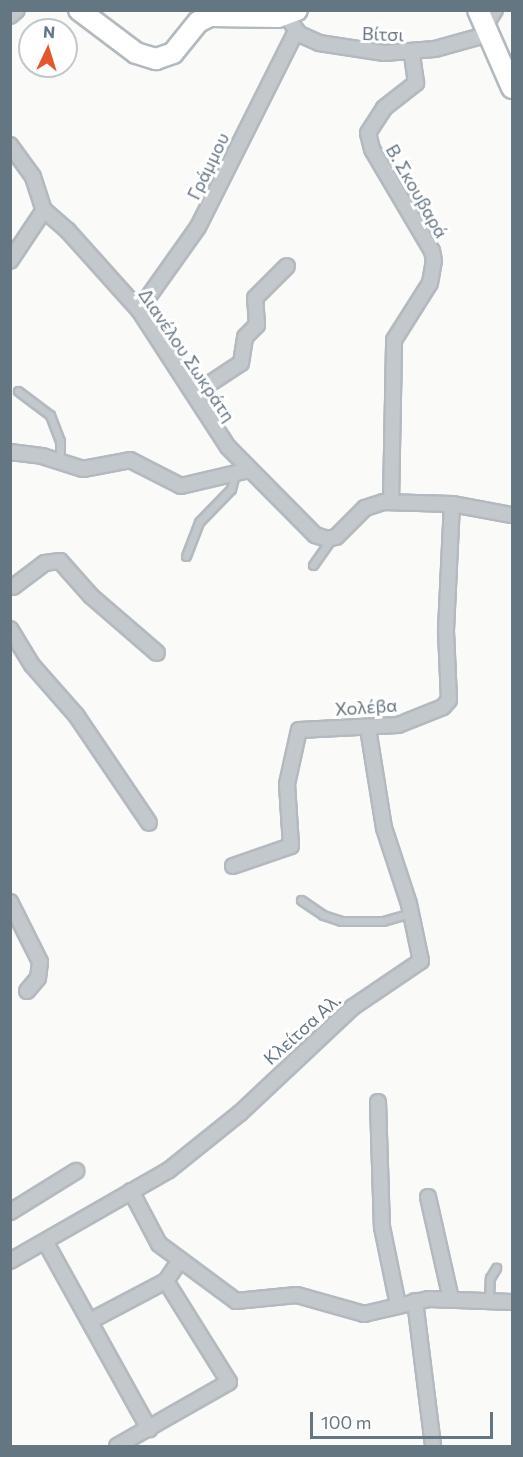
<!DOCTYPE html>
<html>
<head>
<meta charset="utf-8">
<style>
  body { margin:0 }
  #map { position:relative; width:523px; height:1457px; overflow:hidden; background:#fafaf8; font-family:Commissioner,sans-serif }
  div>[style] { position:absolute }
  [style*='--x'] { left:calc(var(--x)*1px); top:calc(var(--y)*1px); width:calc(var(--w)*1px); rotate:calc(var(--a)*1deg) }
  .roads { filter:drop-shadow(2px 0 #b3babf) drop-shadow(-2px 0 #b3babf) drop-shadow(0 2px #b3babf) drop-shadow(0 -2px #b3babf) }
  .lane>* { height:7px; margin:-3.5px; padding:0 3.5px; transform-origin:3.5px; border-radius:3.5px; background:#c3c8cc }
  .street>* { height:14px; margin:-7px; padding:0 7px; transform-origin:7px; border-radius:7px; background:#c3c8cc }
  .secondary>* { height:20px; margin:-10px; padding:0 10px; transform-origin:10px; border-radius:10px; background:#fff }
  span { translate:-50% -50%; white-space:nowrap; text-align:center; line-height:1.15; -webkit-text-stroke:6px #fff; paint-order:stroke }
  .street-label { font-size:18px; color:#657683 }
  .frame { position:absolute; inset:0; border:12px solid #657683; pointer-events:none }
  .north { position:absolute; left:18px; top:18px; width:60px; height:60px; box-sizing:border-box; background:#fff; border:2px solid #c1c8cd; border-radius:50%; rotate:4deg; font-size:16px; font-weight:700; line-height:24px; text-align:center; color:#657683 }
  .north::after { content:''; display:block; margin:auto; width:21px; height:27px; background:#e4572e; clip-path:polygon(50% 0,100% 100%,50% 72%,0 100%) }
  .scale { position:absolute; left:310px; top:1412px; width:183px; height:27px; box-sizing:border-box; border:3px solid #657683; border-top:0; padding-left:8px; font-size:18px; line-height:21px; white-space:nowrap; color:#657683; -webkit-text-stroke:4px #fff; paint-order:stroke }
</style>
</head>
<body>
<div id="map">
  <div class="roads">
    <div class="lane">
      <i style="--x:18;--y:391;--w:40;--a:37"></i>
      <i style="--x:50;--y:415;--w:28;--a:69"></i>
      <i style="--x:60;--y:441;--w:21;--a:90"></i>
      <i style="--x:186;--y:556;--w:36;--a:-69"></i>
      <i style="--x:199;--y:522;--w:46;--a:-45.9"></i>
      <i style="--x:231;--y:489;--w:16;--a:-75"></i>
      <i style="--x:313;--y:565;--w:33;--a:-55"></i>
      <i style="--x:301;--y:900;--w:27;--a:34"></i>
      <i style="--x:323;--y:915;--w:19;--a:18"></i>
      <i style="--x:341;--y:921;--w:42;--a:0"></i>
      <i style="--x:383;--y:921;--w:29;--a:-16"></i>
      <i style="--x:489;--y:1301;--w:23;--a:-88"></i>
      <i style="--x:490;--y:1278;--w:12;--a:-59"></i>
    </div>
    <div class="street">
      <i style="--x:10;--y:16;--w:9;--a:-41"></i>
      <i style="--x:292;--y:24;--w:12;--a:55"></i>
      <i style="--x:299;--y:34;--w:22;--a:24"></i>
      <i style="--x:319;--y:43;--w:66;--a:8.7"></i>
      <i style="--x:384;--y:53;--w:51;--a:-4.5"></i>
      <i style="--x:435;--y:49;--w:56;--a:-15.5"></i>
      <i style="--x:485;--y:26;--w:19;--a:-58"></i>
      <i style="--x:10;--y:145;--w:39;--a:54"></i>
      <i style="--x:33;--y:177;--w:35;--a:72"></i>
      <i style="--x:44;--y:210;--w:61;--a:123.7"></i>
      <i style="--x:44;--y:210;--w:32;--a:41"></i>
      <i style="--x:68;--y:231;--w:106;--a:48.1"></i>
      <i style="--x:139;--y:310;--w:163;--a:57"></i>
      <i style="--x:228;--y:447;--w:124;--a:45.3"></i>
      <i style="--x:315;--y:535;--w:13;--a:18"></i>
      <i style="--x:327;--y:539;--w:9;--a:-13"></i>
      <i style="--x:336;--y:537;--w:41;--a:-45"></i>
      <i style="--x:365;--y:508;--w:19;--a:-18"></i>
      <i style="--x:383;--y:502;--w:69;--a:1.7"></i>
      <i style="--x:452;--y:504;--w:61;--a:10.4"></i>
      <i style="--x:139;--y:310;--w:102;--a:-54.6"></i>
      <i style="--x:198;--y:227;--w:219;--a:-63.4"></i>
      <i style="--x:194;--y:394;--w:56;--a:-33.4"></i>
      <i style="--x:241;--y:363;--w:26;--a:-81"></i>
      <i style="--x:245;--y:337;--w:17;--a:-45"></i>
      <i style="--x:257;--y:325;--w:27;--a:-94"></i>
      <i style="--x:255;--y:298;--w:45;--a:-45"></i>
      <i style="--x:10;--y:452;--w:32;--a:7"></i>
      <i style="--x:42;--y:456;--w:43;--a:17.6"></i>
      <i style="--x:83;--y:469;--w:48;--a:-10.8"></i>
      <i style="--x:130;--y:460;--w:57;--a:27"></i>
      <i style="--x:181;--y:486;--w:70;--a:-13.2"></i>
      <i style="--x:391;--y:502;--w:162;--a:-88.9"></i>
      <i style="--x:394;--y:340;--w:67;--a:-57.7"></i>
      <i style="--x:430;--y:283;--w:22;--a:-80"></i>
      <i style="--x:434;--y:261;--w:10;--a:-101"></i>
      <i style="--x:432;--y:251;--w:118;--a:-120.5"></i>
      <i style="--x:372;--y:149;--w:16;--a:-104"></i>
      <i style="--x:368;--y:133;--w:30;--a:-57"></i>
      <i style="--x:384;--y:108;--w:41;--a:-38"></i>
      <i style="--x:416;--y:83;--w:30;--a:-98"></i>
      <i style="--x:13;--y:587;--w:40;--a:-37"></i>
      <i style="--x:45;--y:563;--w:15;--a:-8"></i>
      <i style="--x:60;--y:561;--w:47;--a:48.5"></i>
      <i style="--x:91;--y:596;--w:87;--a:40.8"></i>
      <i style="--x:10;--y:629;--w:42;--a:58.6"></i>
      <i style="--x:32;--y:665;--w:67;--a:48.7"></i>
      <i style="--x:76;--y:715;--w:130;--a:55.9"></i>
      <i style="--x:233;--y:866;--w:61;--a:-19"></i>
      <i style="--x:291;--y:846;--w:62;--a:-93.7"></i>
      <i style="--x:287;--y:784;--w:55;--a:-77.5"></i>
      <i style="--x:299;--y:730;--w:99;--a:-2.9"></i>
      <i style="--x:398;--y:725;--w:48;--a:-21.8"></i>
      <i style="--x:443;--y:707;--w:9;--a:-49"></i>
      <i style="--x:449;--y:700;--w:70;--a:-92.5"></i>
      <i style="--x:446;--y:630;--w:126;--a:-87.3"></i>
      <i style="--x:10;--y:902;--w:67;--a:63.4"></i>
      <i style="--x:40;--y:962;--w:16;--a:97"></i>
      <i style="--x:38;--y:978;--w:17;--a:130"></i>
      <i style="--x:378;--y:1102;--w:125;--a:88.2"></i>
      <i style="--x:382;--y:1227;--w:80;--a:78.4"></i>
      <i style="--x:131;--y:1191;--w:60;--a:62.2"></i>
      <i style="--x:159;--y:1244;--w:96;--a:36.5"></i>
      <i style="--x:236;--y:1301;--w:61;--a:-5.6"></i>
      <i style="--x:297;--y:1295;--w:70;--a:15.8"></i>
      <i style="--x:364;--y:1314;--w:67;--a:-13"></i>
      <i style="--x:429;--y:1299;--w:83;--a:2.1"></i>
      <i style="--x:428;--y:1197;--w:105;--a:77.3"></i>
      <i style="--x:10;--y:1212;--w:78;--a:-31.8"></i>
      <i style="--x:46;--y:1243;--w:213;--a:61"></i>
      <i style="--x:10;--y:1261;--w:183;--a:-29.8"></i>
      <i style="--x:169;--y:1170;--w:91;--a:-38.8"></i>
      <i style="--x:240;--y:1113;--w:155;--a:-43.2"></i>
      <i style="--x:353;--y:1007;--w:82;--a:-34.1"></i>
      <i style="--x:421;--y:961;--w:58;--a:-101.9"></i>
      <i style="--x:409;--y:904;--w:80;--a:-108.2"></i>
      <i style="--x:384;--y:828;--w:101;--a:-99.1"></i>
      <i style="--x:415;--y:1301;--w:146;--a:82.9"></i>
      <i style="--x:90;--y:1321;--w:86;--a:-27.8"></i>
      <i style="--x:166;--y:1281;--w:23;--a:-56"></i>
      <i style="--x:117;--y:1446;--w:129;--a:-29.7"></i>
      <i style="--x:229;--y:1382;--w:119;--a:-122"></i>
    </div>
    <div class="secondary">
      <i style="--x:79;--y:10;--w:71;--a:37"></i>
      <i style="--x:136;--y:53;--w:21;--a:17"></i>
      <i style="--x:156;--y:59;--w:18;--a:-19"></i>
      <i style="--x:173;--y:53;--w:40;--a:-51"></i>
      <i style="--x:198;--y:22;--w:13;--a:-27"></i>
      <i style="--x:210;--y:16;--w:68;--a:0.8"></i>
      <i style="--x:278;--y:17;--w:20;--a:-20"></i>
      <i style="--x:478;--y:10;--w:85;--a:66.4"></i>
    </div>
  </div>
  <div class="street-label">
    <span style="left:383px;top:34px;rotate:2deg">Βίτσι</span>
    <span style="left:208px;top:166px;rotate:-64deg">Γράμμου</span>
    <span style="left:417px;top:191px;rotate:60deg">Β. Σκουβαρά</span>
    <span style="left:187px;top:355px;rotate:56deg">Διανέλου Σωκράτη</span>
    <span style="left:366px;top:707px;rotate:-4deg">Χολέβα</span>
    <span style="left:302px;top:1029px;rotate:-42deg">Κλείτσα Αλ.</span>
  </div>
  <div class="frame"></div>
  <div class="north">N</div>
  <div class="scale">100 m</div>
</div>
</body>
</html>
